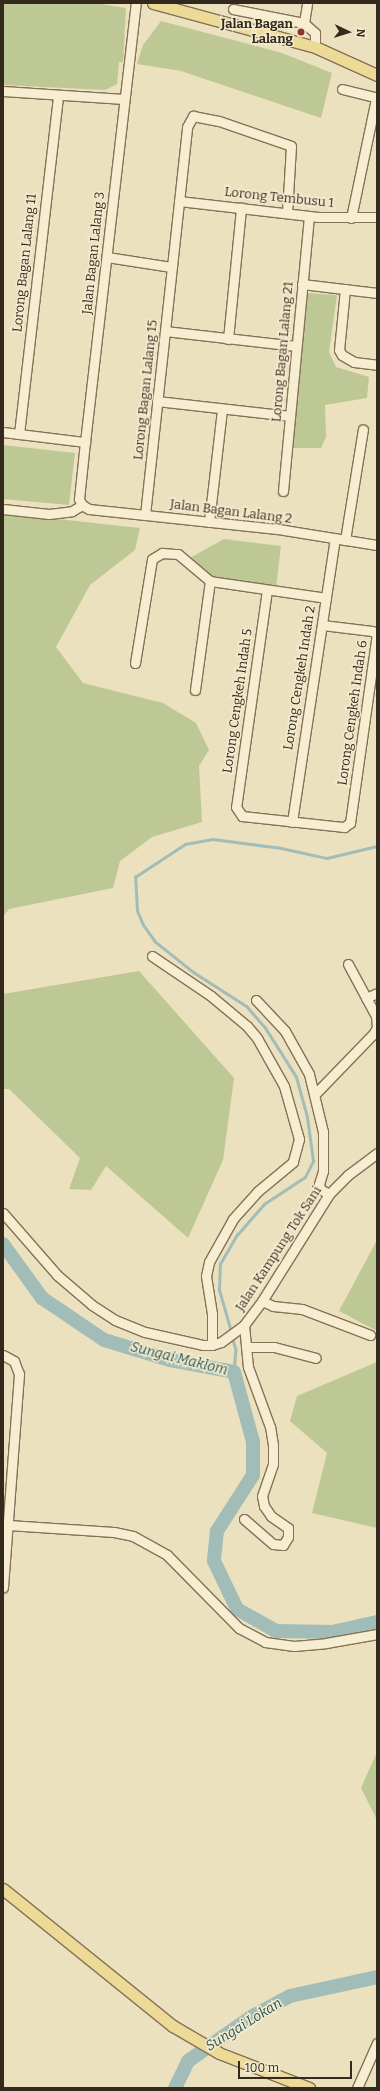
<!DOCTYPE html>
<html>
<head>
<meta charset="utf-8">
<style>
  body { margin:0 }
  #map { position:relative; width:380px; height:2091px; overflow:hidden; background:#ebe1bf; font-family:Bitter,serif }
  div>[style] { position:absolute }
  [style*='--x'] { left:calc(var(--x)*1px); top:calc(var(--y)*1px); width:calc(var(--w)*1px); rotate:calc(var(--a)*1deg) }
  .green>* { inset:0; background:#bec894 }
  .stream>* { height:2.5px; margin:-1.25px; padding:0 1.25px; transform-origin:1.25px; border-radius:1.25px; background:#a2bdb7 }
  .river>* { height:14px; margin:-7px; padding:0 7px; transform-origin:7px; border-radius:7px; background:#a2bdb7 }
  .roads { filter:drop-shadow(1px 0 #837258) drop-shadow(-1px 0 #837258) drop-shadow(0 1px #837258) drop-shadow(0 -1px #837258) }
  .minor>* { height:9px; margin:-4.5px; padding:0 4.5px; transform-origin:4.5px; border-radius:4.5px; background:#f7eed1 }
  .major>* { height:11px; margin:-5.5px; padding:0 5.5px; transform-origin:5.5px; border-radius:5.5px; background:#eeda97 }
  .dots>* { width:11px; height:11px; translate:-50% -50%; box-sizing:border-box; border:2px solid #f3ebce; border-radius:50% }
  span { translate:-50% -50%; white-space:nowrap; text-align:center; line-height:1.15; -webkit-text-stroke:3px #f3ebce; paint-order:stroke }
  .poi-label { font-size:13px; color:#33291c; font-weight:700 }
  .right { translate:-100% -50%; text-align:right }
  .street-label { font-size:13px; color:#33291c }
  .water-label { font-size:14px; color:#2c5252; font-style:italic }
  .frame { position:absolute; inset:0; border:4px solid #33291c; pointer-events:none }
  .north { position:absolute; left:328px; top:12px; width:40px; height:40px; -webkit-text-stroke:3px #f3ebce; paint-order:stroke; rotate:94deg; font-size:11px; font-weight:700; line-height:16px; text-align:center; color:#33291c }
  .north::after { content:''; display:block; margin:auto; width:14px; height:18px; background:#33291c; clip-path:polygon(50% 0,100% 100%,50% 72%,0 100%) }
  .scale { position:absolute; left:238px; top:2061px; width:114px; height:18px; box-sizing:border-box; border:2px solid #33291c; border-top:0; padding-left:5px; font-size:12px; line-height:14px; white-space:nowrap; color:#33291c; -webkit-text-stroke:3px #f3ebce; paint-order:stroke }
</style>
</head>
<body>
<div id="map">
  <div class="green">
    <i style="clip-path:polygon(3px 3px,95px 3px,126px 8px,123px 62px,119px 62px,117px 84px,105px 90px,3px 85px)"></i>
    <i style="clip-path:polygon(161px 21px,282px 53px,332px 73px,321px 118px,181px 71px,137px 64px,143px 45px)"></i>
    <i style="clip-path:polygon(308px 293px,337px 295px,329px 352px,336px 367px,369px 377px,367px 398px,325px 405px,326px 437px,321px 448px,292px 448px)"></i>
    <i style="clip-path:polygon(3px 445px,75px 453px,69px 505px,3px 499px)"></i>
    <i style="clip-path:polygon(3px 513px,140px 528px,135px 550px,90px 585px,56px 647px,83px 683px,163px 703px,196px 723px,209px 750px,199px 766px,202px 822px,152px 837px,120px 861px,113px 888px,9px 909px,3px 917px)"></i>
    <i style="clip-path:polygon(224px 539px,281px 546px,276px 588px,212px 579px,188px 559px)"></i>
    <i style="clip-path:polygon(139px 971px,234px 1078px,223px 1160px,188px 1238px,106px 1166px,91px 1190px,69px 1189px,80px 1158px,9px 1089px,3px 1089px,3px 994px)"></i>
    <i style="clip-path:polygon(377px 1240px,377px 1331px,339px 1311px)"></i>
    <i style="clip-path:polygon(377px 1362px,377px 1528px,312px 1513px,327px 1453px,290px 1421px,297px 1396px)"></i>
    <i style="clip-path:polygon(377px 1752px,377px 1820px,361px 1788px)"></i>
  </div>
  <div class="stream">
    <i style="--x:231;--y:1332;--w:44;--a:-105.9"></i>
    <i style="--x:219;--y:1290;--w:26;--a:-88"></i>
    <i style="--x:220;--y:1264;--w:34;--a:-60"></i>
    <i style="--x:237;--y:1235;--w:41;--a:-48.9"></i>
    <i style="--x:264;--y:1204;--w:49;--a:-33.4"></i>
    <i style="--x:305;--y:1177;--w:18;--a:-63"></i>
    <i style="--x:313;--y:1161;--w:44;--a:-97.8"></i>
    <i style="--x:307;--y:1117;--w:41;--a:-105.4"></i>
    <i style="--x:296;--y:1077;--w:58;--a:-122.3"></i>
    <i style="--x:265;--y:1028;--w:28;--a:-131"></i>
    <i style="--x:247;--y:1007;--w:63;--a:-147.3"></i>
    <i style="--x:194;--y:973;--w:50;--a:-141.5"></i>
    <i style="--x:155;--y:942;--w:21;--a:-125"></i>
    <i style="--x:143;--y:925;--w:15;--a:-113"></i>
    <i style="--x:137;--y:911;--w:34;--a:-93"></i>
    <i style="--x:135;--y:877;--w:60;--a:-33.4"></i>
    <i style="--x:185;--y:844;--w:28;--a:-10"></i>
    <i style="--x:213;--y:839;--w:69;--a:7.5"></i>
    <i style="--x:281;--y:848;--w:47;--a:12.3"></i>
    <i style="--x:327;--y:858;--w:51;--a:-13.5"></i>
    <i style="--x:232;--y:1337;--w:13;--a:72"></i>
    <i style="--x:236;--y:1349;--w:23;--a:95"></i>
  </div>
  <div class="river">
    <i style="--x:3;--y:1244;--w:67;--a:54.2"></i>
    <i style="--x:42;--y:1298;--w:75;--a:34.1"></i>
    <i style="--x:104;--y:1340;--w:69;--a:16.9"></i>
    <i style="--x:170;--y:1360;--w:65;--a:10.6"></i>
    <i style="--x:234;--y:1372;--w:73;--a:74.8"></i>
    <i style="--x:253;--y:1442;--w:33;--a:90"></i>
    <i style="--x:253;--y:1475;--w:67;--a:122.7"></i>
    <i style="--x:217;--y:1531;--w:30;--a:96"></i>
    <i style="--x:214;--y:1561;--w:53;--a:64.4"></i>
    <i style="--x:237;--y:1609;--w:45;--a:29.4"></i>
    <i style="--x:276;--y:1631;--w:56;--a:1"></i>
    <i style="--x:332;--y:1632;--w:46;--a:-12.5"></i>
    <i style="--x:175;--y:2088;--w:30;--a:-64"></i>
    <i style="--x:188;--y:2061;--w:77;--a:-34.9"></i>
    <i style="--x:251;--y:2017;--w:44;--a:-28.3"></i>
    <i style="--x:290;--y:1996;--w:89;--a:-12.3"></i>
  </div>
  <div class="roads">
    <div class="minor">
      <i style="--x:233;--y:9;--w:72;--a:11.2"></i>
      <i style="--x:304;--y:23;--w:15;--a:42"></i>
      <i style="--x:315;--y:33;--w:14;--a:90"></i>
      <i style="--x:304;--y:23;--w:20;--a:-81"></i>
      <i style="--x:342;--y:89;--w:36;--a:14"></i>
      <i style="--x:3;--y:91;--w:121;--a:3.8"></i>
      <i style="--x:179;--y:201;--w:140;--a:6.6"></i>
      <i style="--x:318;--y:217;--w:59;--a:0"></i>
      <i style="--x:351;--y:218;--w:123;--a:-78.2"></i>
      <i style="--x:107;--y:257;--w:65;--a:8.9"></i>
      <i style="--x:302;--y:284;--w:76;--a:6.8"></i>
      <i style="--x:345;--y:289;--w:61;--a:95.6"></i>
      <i style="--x:339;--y:350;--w:6;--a:59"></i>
      <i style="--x:342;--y:355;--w:14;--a:30"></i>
      <i style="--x:354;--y:362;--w:23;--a:7"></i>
      <i style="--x:165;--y:331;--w:132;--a:6.5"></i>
      <i style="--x:228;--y:339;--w:132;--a:-84.3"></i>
      <i style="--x:157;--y:401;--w:134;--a:6.4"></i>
      <i style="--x:3;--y:432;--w:83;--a:7"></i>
      <i style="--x:19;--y:434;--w:341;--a:-83.4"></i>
      <i style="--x:283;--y:491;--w:276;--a:-84.6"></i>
      <i style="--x:82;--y:505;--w:7;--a:-117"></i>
      <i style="--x:79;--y:499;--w:57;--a:-84"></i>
      <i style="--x:85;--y:442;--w:442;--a:-83.4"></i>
      <i style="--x:82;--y:505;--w:8;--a:30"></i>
      <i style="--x:89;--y:509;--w:196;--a:6.1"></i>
      <i style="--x:284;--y:530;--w:94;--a:9.2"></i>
      <i style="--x:3;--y:509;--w:46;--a:6.2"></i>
      <i style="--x:49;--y:514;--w:23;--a:-7"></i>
      <i style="--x:72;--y:511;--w:12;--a:-31"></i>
      <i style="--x:145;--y:515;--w:390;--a:-83.8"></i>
      <i style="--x:187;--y:127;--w:13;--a:-61"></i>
      <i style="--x:193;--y:116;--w:26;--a:11"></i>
      <i style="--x:219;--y:121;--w:76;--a:19.1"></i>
      <i style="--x:291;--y:146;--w:67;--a:93.4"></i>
      <i style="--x:209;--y:522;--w:114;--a:-83.4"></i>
      <i style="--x:345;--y:540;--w:112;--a:-80.8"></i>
      <i style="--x:267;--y:590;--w:219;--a:98.1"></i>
      <i style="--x:236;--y:807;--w:11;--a:56"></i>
      <i style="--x:242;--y:816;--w:103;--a:6.2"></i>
      <i style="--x:344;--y:827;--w:7;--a:-34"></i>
      <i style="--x:350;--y:823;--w:191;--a:-81.9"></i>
      <i style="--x:377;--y:634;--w:6;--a:-149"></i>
      <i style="--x:372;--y:631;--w:50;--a:-173.2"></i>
      <i style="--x:135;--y:663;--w:105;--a:-80.7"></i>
      <i style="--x:152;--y:559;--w:12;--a:-31"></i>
      <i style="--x:162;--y:553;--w:16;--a:4"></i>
      <i style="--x:178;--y:554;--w:42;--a:40.2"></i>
      <i style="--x:210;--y:581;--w:117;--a:8.3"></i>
      <i style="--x:195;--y:690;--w:110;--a:-82.2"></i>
      <i style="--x:292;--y:822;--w:287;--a:-81.4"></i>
      <i style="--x:152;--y:956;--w:71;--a:34.1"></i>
      <i style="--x:211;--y:996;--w:47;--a:39.8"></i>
      <i style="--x:247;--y:1026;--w:16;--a:50"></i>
      <i style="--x:257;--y:1038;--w:55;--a:60.6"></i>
      <i style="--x:284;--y:1086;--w:55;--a:74.2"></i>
      <i style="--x:299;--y:1139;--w:24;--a:105"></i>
      <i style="--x:293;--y:1162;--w:45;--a:140.4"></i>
      <i style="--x:258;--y:1191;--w:38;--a:132"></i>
      <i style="--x:233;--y:1219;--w:49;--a:119.2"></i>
      <i style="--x:209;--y:1262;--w:14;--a:102"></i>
      <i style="--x:206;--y:1276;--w:38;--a:81"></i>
      <i style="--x:212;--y:1314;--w:31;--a:90"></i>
      <i style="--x:366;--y:998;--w:12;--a:-24"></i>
      <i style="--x:256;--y:1000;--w:42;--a:46.9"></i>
      <i style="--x:285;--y:1031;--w:49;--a:60.8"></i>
      <i style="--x:309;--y:1074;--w:60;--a:76.4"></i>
      <i style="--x:323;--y:1132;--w:39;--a:90"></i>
      <i style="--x:323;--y:1171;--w:14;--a:107"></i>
      <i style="--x:319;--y:1184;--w:5;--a:79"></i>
      <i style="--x:320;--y:1189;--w:10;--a:29"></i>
      <i style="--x:316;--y:1093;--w:83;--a:-46"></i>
      <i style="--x:374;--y:1033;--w:7;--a:-63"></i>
      <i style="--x:377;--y:1027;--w:11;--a:-95"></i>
      <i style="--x:376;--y:1016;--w:59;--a:-118.3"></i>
      <i style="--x:3;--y:1213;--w:82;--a:48.9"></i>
      <i style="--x:57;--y:1275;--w:46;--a:40.6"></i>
      <i style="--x:92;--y:1305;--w:27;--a:33"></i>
      <i style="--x:115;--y:1320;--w:32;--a:22"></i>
      <i style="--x:145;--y:1332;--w:59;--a:12.6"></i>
      <i style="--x:203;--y:1345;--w:9;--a:0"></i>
      <i style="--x:212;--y:1345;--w:9;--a:-18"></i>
      <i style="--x:221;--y:1342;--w:29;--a:-36"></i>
      <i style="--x:244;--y:1325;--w:30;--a:-53"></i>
      <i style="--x:262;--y:1301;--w:126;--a:-57.9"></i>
      <i style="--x:329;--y:1194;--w:27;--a:-45"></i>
      <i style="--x:348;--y:1175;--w:36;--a:-37"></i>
      <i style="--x:262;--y:1301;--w:12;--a:24"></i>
      <i style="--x:273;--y:1306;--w:29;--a:6"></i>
      <i style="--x:302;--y:1309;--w:73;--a:20.9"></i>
      <i style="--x:246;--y:1347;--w:28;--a:0"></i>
      <i style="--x:274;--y:1347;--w:43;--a:14.7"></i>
      <i style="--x:3;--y:1355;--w:13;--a:29"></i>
      <i style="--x:14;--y:1361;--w:14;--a:69"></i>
      <i style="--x:19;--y:1374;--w:214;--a:94.3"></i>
      <i style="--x:244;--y:1519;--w:38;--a:41"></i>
      <i style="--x:273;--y:1544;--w:10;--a:6"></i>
      <i style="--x:283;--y:1545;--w:9;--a:-58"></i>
      <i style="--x:288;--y:1537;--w:9;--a:-90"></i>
      <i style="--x:288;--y:1528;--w:21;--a:-145"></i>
      <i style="--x:271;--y:1516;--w:12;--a:-125"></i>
      <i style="--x:264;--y:1506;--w:10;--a:-101"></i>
      <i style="--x:262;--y:1496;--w:34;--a:-71"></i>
      <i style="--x:273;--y:1464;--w:19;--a:-90"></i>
      <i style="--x:273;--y:1445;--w:18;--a:-99"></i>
      <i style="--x:270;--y:1427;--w:64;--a:-110.1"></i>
      <i style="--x:248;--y:1367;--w:42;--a:-95.4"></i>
      <i style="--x:8;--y:1525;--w:106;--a:3.8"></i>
      <i style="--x:114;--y:1532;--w:19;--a:12"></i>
      <i style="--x:133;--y:1536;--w:39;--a:29"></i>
      <i style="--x:167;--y:1555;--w:103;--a:45.4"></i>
      <i style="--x:239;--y:1628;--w:30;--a:28"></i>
      <i style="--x:265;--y:1642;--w:29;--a:8"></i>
      <i style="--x:294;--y:1646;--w:32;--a:-5"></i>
      <i style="--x:326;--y:1643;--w:52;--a:-10"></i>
      <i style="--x:357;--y:2088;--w:49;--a:-66"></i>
    </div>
    <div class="major">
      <i style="--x:153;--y:3;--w:168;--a:15.2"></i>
      <i style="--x:315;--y:47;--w:68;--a:24.3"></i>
      <i style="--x:3;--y:1889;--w:218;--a:38.9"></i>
      <i style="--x:173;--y:2026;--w:53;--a:30.4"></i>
      <i style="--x:219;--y:2053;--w:97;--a:21.3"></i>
    </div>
  </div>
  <div class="dots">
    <i style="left:301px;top:32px;background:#8f332b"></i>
  </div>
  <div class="poi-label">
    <span class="right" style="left:293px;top:32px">Jalan Bagan<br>Lalang</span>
  </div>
  <div class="street-label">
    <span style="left:279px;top:198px;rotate:6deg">Lorong Tembusu 1</span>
    <span style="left:94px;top:253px;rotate:-84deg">Jalan Bagan Lalang 3</span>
    <span style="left:25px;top:263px;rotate:-84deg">Lorong Bagan Lalang 11</span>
    <span style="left:283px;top:352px;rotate:-85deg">Lorong Bagan Lalang 21</span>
    <span style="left:146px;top:390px;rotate:-84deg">Lorong Bagan Lalang 15</span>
    <span style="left:231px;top:512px;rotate:7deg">Jalan Bagan Lalang 2</span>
    <span style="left:300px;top:678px;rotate:-81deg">Lorong Cengkeh Indah 2</span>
    <span style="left:238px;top:701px;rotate:-82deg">Lorong Cengkeh Indah 5</span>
    <span style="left:353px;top:713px;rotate:-82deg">Lorong Cengkeh Indah 6</span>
    <span style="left:279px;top:1249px;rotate:-57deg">Jalan Kampung Tok Sani</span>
  </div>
  <div class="water-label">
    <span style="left:179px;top:1359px;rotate:14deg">Sungai Maklom</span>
    <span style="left:244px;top:2025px;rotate:-32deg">Sungai Lokan</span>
  </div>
  <div class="frame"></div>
  <div class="north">N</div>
  <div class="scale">100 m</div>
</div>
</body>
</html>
